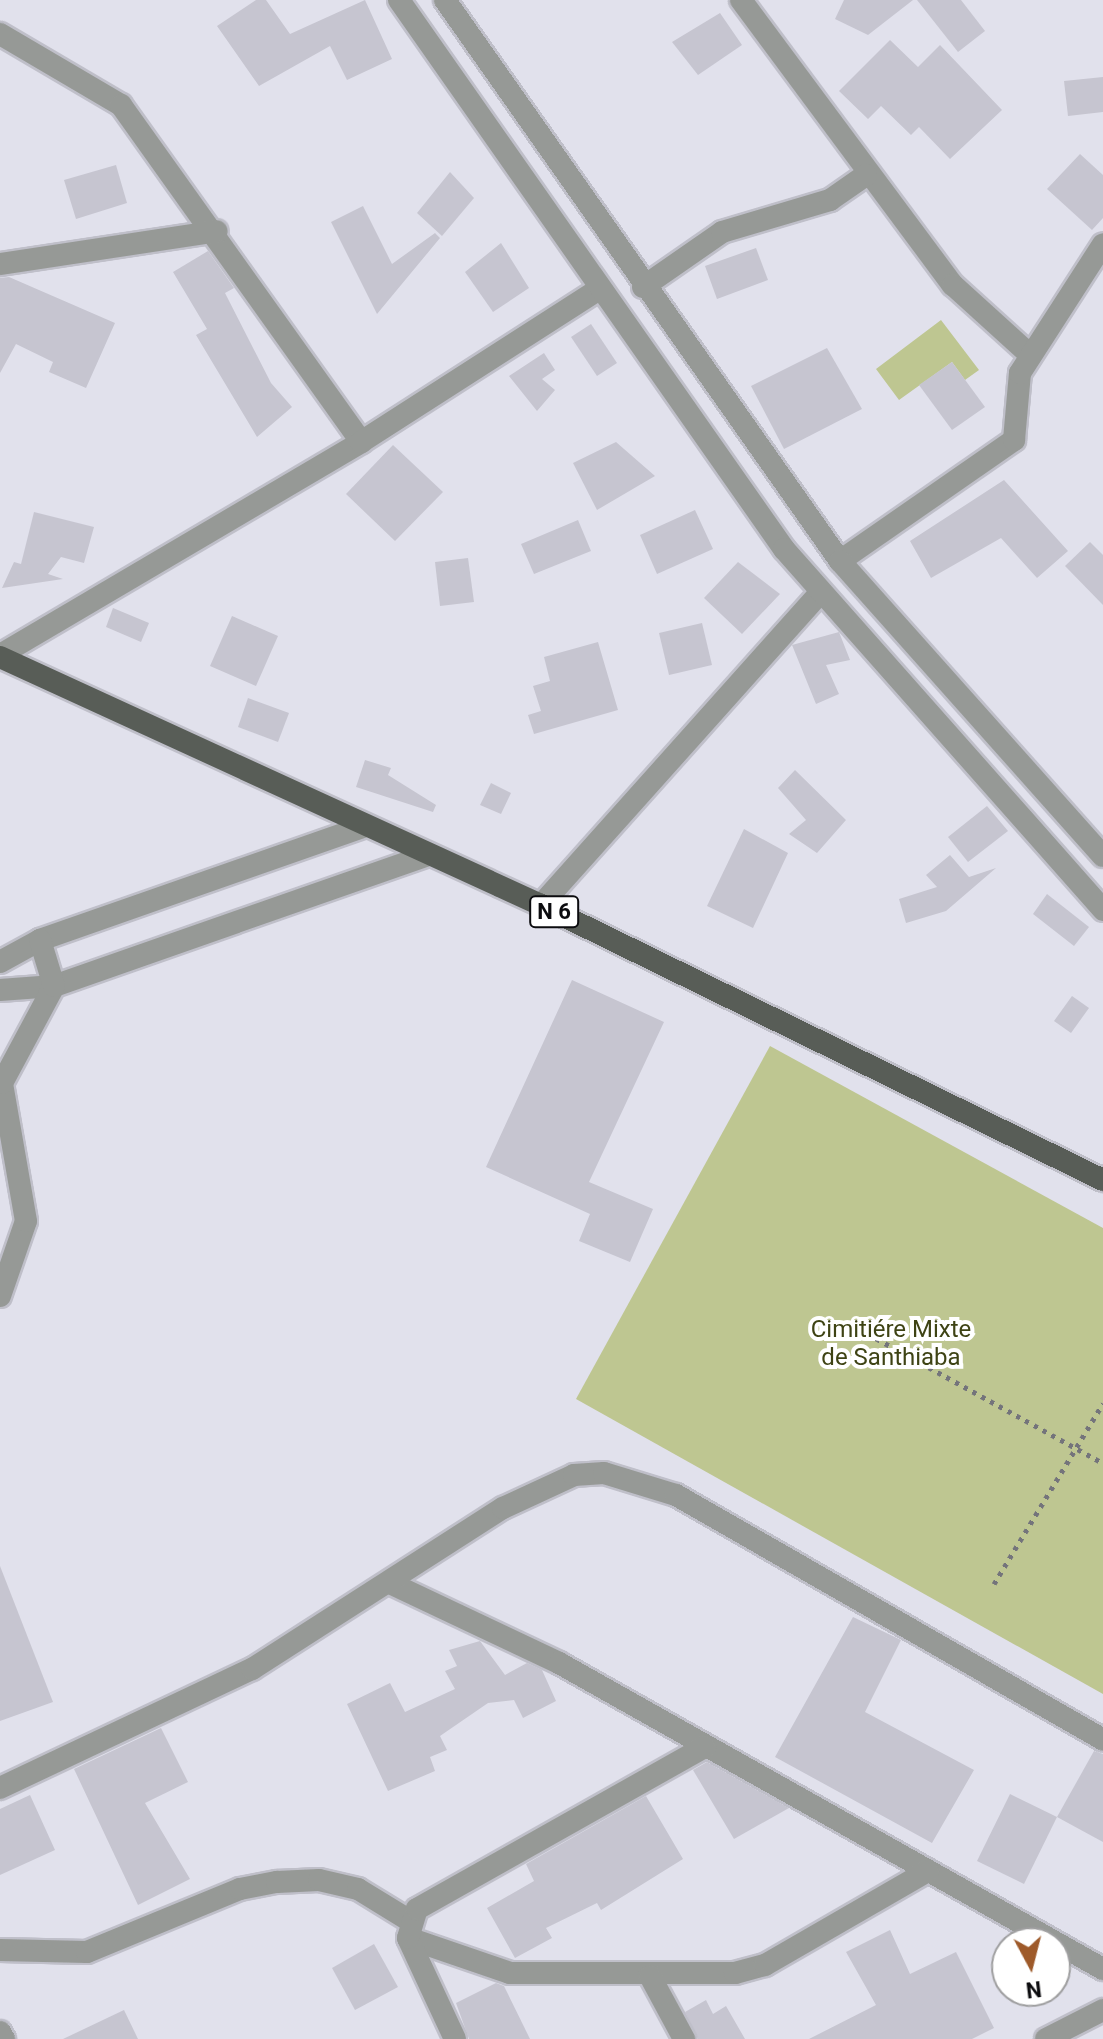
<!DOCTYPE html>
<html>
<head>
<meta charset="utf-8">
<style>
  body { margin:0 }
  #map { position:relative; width:1103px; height:2039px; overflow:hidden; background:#e1e1ec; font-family:Roboto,sans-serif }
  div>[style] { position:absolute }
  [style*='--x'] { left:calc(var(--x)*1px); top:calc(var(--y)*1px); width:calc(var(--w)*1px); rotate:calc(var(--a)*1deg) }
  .green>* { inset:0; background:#bec691 }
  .building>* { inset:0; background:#c6c5d0 }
  .path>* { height:5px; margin-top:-2.5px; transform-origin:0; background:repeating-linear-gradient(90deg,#74747b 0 4px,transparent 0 10px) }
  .roads { filter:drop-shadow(2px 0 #bfbfc9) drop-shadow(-2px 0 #bfbfc9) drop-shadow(0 2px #bfbfc9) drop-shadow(0 -2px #bfbfc9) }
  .minor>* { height:22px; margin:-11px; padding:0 11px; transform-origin:11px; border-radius:11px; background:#969996 }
  .tertiary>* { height:22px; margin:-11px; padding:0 11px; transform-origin:11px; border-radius:11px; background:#969996 }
  .primary>* { height:22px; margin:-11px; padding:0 11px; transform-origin:11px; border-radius:11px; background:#585d57 }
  span { translate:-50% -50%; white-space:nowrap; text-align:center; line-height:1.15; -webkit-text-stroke:8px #fff; paint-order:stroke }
  .shield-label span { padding:2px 6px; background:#fff; border:2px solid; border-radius:6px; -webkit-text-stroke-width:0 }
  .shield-label { font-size:22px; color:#0c0c0f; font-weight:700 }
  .park-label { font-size:24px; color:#3e4314 }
  .north { position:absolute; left:991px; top:1927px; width:80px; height:80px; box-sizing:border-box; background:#fff; border:2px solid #9e9e9f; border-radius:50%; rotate:173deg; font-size:22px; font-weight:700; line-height:32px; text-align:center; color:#0c0c0f }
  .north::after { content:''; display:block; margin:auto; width:28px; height:36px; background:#9e5a2a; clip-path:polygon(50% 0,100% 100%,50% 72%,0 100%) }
</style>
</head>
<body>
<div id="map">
  <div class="green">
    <i style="clip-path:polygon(941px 320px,979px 370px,965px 380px,952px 362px,899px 400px,876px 369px)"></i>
    <i style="clip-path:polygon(770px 1046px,1103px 1228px,1103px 1694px,576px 1399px)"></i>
  </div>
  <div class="building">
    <i style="clip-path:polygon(256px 0,266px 0,290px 34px,365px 0,392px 59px,347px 80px,330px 46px,259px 86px,217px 26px)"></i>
    <i style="clip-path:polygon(844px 0,913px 0,868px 35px,835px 19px)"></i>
    <i style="clip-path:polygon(917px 0,961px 0,985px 31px,958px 52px)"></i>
    <i style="clip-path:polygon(720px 13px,742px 45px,698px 75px,672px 42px)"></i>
    <i style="clip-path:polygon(890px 40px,918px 67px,940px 45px,1002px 110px,950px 159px,919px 127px,911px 135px,881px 106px,868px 119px,839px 91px)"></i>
    <i style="clip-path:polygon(1103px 77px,1103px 112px,1068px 116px,1064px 81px)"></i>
    <i style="clip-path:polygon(1080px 154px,1103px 175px,1103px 218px,1092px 230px,1047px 189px)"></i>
    <i style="clip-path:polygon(116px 165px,127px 203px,76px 219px,64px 180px)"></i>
    <i style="clip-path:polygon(450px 172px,474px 198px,442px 236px,417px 213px)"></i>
    <i style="clip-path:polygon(363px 206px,392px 264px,435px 233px,440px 238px,377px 314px,331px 222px)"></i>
    <i style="clip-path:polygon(501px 243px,529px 288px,493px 312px,465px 272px)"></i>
    <i style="clip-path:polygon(756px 248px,768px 280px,717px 299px,705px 266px)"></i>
    <i style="clip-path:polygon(208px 251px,234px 288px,225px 293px,271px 383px,292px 407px,257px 437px,196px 335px,207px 329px,173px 272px)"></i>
    <i style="clip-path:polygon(9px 277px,115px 323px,86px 388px,49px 372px,53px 362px,16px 344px,0 373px,0 278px)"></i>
    <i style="clip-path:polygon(591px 324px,617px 363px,597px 376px,571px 337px)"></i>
    <i style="clip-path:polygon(827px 348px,862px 409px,784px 449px,751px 386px)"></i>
    <i style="clip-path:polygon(544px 353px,555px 370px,542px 379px,555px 390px,537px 411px,509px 376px)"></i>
    <i style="clip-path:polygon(952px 362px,985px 407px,952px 430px,919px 385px)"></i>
    <i style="clip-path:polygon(616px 442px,655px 476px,597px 510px,573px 463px)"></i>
    <i style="clip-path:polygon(393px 445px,443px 492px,395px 541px,346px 494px)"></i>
    <i style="clip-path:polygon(1004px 480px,1068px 551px,1037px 578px,1001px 538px,931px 578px,910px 541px)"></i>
    <i style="clip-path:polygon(695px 510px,713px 549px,657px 574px,640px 535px)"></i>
    <i style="clip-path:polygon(34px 512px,94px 527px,84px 563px,61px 557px,48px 574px,63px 579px,2px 588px,14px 562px,21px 564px)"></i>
    <i style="clip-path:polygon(578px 520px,591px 551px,534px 574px,521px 544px)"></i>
    <i style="clip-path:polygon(1090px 542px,1103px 555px,1103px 605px,1065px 566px)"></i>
    <i style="clip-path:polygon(468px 558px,474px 602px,440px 606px,435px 562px)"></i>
    <i style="clip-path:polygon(738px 562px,780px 594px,742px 634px,704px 598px)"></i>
    <i style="clip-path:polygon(113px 608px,149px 623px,141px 642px,106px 627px)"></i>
    <i style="clip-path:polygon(232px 616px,278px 636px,256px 686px,210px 666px)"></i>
    <i style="clip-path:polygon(702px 623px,712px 665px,669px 675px,659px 633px)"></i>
    <i style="clip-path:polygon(839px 632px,850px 660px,826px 665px,839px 694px,816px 704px,792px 645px)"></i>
    <i style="clip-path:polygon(598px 642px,618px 710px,534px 734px,528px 715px,541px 711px,533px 686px,550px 681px,544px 657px)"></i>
    <i style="clip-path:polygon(248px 698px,289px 713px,278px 742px,238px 727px)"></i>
    <i style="clip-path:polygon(365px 760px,391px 768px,388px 775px,436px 805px,433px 812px,356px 787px)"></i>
    <i style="clip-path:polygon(795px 770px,846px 820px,817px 853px,789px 834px,806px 820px,778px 788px)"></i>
    <i style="clip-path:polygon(491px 783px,511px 793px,501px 814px,480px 805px)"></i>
    <i style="clip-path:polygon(987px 806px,1008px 831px,968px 862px,948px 837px)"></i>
    <i style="clip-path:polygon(744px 829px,788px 853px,753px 928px,707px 906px)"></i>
    <i style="clip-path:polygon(950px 855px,969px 877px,996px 868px,946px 911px,906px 923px,899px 899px,937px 887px,926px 875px)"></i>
    <i style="clip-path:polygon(1047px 894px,1089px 927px,1074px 946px,1033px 914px)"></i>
    <i style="clip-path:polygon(572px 980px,664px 1022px,589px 1182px,653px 1209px,630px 1262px,579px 1241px,590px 1214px,486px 1167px)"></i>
    <i style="clip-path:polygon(1072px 996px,1089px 1008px,1071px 1033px,1054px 1021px)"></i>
    <i style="clip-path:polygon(0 1566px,53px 1702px,0 1721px)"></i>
    <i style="clip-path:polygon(853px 1617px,901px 1640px,865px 1712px,974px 1770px,932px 1843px,775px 1757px)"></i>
    <i style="clip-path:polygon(480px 1641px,505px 1675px,527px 1663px,542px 1670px,556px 1701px,523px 1718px,514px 1700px,488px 1703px,440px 1736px,447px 1750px,430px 1757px,435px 1771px,388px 1791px,347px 1704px,390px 1683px,405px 1712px,455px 1689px,445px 1671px,457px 1666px,449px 1650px)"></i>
    <i style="clip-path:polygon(161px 1728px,188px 1782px,145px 1803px,190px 1879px,138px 1905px,74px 1769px)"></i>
    <i style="clip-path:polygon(1094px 1751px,1103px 1754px,1103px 1842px,1057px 1817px)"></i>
    <i style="clip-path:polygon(707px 1762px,789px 1808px,734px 1839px,693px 1770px)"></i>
    <i style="clip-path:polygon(1010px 1794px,1057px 1817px,1024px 1884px,977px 1861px)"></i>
    <i style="clip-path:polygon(30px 1795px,55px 1850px,0 1875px,0 1809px)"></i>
    <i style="clip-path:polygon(646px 1796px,683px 1859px,601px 1910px,597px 1903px,546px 1928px,552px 1938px,515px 1958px,487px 1908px,534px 1881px,526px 1864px)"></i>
    <i style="clip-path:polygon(890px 1930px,910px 1974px,956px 1952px,994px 2028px,972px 2039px,809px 2039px,876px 2005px,846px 1952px)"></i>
    <i style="clip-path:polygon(374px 1944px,398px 1987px,355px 2010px,332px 1968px)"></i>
    <i style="clip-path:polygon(496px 1983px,504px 1986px,530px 2039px,469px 2039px,456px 2003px)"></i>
    <i style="clip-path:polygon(706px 2000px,713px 2014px,726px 2006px,745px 2039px,698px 2039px,685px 2012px)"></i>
    <i style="clip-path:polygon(124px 2010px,138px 2039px,63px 2039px)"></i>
  </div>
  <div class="path">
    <i style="--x:850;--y:1324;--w:289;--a:28.8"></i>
    <i style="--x:994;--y:1584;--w:211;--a:-58.9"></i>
  </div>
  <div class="roads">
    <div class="minor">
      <i style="--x:741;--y:0;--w:355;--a:53.4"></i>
      <i style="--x:953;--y:285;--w:103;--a:42.2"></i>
      <i style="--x:0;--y:34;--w:140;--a:30.4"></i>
      <i style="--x:121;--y:105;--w:414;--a:54.5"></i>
      <i style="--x:0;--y:264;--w:219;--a:-8.6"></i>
      <i style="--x:643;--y:287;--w:96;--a:-34.8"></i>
      <i style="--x:722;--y:232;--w:113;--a:-16.5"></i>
      <i style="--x:830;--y:200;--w:44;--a:-34.8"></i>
      <i style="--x:840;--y:561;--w:212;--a:-34.8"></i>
      <i style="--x:1014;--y:440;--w:67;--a:-84.9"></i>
      <i style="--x:1020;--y:373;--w:153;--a:-57.2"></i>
      <i style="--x:0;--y:655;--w:419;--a:-30.5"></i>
      <i style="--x:361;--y:442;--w:283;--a:-32.7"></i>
      <i style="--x:541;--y:905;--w:417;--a:-48.2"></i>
      <i style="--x:0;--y:962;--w:46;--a:-28.8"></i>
      <i style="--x:40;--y:940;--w:344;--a:-19.3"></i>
      <i style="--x:0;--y:990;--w:54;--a:-4.2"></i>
      <i style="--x:54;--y:986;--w:397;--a:-19.3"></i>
      <i style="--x:0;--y:1296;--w:79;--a:-70.9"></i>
      <i style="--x:26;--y:1221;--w:140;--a:-99.9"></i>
      <i style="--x:2;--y:1083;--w:110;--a:-61.8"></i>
      <i style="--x:54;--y:986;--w:48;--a:-106.9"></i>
      <i style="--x:392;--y:1584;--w:185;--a:25.3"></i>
      <i style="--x:559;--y:1663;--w:624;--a:29.36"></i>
      <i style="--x:0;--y:1788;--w:279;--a:-25.3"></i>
      <i style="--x:252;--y:1669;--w:298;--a:-32.7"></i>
      <i style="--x:503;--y:1508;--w:78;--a:-24.9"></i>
      <i style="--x:574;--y:1475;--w:30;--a:-4"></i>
      <i style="--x:604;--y:1473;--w:75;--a:17"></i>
      <i style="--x:676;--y:1495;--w:492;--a:29.8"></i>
      <i style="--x:408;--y:1938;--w:108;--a:18.9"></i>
      <i style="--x:510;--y:1973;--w:225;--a:0"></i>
      <i style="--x:735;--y:1973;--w:31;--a:-15"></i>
      <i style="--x:765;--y:1965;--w:188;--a:-30"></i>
      <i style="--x:0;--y:1950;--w:87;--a:1.3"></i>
      <i style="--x:87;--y:1952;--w:165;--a:-22.4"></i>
      <i style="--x:240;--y:1889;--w:38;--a:-11"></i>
      <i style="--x:277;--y:1882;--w:42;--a:-2.7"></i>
      <i style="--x:319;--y:1880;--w:40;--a:13"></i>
      <i style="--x:358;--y:1889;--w:61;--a:31.6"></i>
      <i style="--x:650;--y:1976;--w:72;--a:61.6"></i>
      <i style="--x:0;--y:2032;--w:8;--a:60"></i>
      <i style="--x:455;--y:2039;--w:111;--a:-115"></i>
      <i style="--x:408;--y:1938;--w:30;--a:-73"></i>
      <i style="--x:417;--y:1909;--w:330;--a:-29.4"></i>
      <i style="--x:1046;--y:2039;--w:64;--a:-27"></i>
    </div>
    <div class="tertiary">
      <i style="--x:399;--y:0;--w:671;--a:54.96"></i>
      <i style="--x:784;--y:549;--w:482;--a:48.5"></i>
      <i style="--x:445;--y:0;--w:686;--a:54.85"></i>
      <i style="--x:840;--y:561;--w:395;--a:48.3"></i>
    </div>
    <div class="primary">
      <i style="--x:0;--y:657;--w:595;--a:24.63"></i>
      <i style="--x:541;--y:905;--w:626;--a:26.07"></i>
    </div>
  </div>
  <div class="shield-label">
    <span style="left:554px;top:912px">N 6</span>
  </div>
  <div class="park-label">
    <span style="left:891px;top:1344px">Cimitiére Mixte<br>de Santhiaba</span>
  </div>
  <div class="north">N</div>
</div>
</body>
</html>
